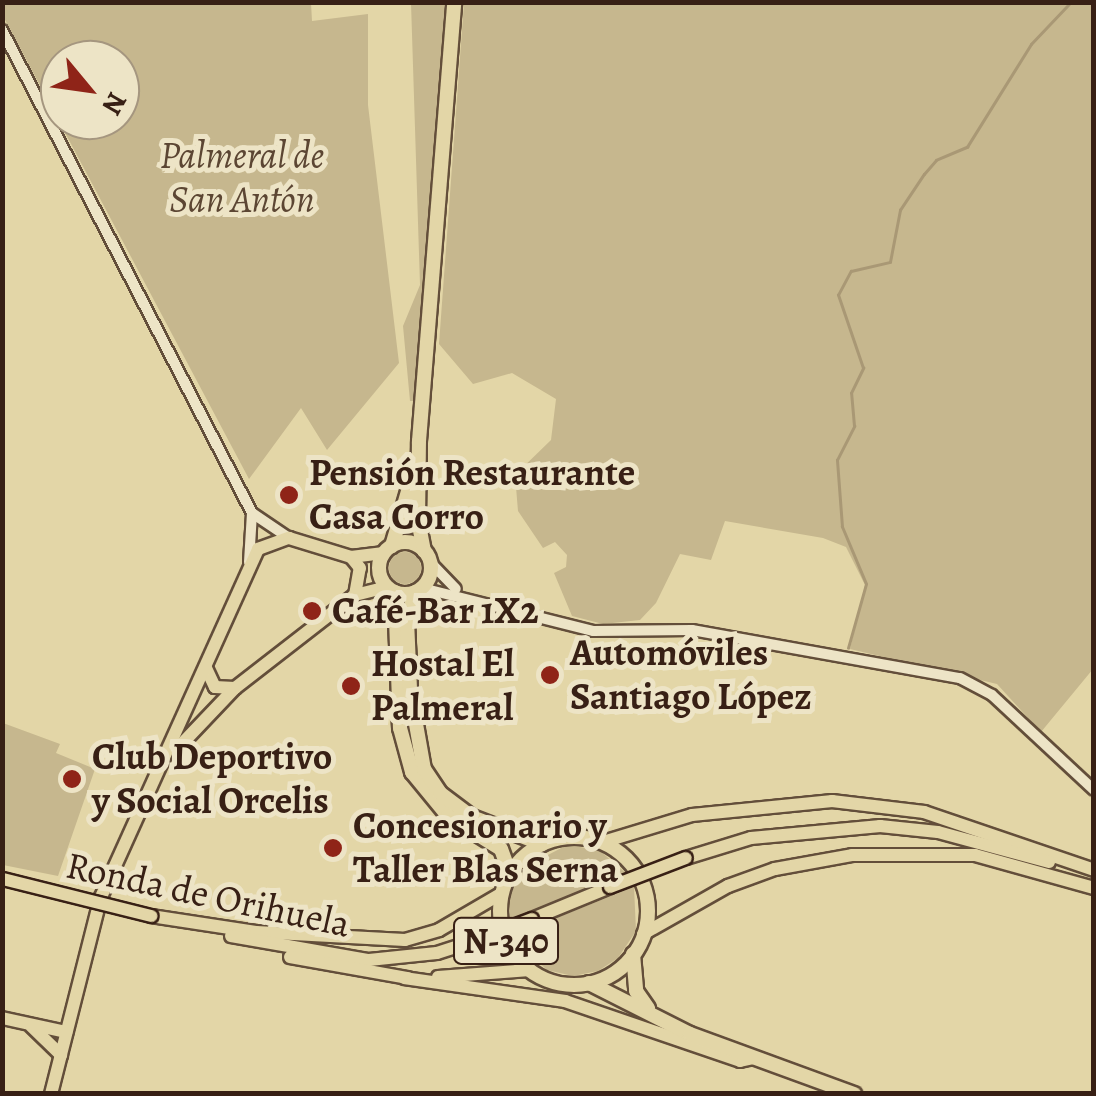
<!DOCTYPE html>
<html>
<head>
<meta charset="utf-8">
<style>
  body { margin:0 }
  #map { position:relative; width:1096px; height:1096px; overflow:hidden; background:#e3d6a7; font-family:Alegreya,serif }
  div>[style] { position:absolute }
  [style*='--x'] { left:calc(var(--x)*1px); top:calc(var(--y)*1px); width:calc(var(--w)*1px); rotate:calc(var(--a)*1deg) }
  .green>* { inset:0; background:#c6b78e }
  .round { border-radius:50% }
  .stream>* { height:2.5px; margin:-1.25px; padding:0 1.25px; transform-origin:1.25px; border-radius:1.25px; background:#a99875 }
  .roads { filter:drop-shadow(2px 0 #634e3a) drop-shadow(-2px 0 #634e3a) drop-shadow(0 2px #634e3a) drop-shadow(0 -2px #634e3a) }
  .minor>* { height:10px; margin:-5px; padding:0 5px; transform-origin:5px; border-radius:5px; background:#ede4c6 }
  .major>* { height:12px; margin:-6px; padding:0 6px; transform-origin:6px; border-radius:6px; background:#e3d6a7 }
  .highway>* { height:14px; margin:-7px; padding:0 7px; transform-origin:7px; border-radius:7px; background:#e3d6a7 }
  .highway>.ring { margin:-7px; padding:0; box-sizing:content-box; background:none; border:14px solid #e3d6a7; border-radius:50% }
  .bridges { filter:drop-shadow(2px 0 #382015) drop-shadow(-2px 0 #382015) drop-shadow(0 2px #382015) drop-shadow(0 -2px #382015) }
  .major-bridge>* { height:12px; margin:-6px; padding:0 6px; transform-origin:6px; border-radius:6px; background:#e3d6a7 }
  .dots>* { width:28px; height:28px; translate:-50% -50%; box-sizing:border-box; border:5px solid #ede4c6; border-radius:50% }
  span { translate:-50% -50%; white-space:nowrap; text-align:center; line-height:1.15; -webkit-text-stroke:10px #ede4c6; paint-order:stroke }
  .shield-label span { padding:2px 8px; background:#ede4c6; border:2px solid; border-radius:8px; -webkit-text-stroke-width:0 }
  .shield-label { font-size:35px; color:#382015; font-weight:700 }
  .park-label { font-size:38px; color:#5c4633; font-style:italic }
  .poi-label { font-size:38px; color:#382015; font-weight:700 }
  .left { translate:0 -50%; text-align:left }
  .street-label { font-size:38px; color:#382015 }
  .frame { position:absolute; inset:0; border:5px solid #382015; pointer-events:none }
  .north { position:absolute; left:40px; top:40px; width:100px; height:100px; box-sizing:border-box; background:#ede4c6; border:2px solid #a5967f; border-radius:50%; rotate:119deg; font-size:28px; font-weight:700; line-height:40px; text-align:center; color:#382015 }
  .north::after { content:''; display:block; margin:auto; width:35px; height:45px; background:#8f2418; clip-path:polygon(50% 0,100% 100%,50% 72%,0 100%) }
</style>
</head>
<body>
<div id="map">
  <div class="green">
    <i style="clip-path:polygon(evenodd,311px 3px,312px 21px,368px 14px,368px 105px,399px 363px,327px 450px,301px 408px,249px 479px,3px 16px,3px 3px,311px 3px,60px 60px,120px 60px,120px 120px,60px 120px,60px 60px)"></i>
    <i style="clip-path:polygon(411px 3px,447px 3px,417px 401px,410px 401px,403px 326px,420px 285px)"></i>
    <i style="clip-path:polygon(464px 3px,1093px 3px,1093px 669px,1041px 732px,997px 684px,850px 649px,865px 585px,846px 547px,823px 538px,725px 521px,711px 560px,680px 554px,656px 603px,640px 620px,603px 624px,572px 616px,554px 573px,566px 567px,567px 555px,555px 542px,543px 548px,518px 511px,515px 475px,551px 440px,556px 399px,512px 373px,473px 384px,439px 344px)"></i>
    <i class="round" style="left:389px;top:552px;width:32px;height:32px"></i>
    <i style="clip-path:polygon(3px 723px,60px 744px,56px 753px,95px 769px,58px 876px,3px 865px)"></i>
    <i style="clip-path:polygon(567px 845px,599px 850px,627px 874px,509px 920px,510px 895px,525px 867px)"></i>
    <i style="clip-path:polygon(634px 887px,636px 931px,618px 958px,598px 971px,573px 976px,547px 970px,515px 940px,513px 935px)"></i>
  </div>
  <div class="stream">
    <i style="--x:848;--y:648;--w:66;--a:-74.3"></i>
    <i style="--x:866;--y:584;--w:62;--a:-112.8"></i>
    <i style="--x:842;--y:527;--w:67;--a:-94.3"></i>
    <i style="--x:837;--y:460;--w:38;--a:-63"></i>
    <i style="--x:854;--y:426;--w:33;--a:-95"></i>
    <i style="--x:851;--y:393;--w:28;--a:-64"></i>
    <i style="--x:863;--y:368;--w:77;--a:-108.9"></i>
    <i style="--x:838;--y:295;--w:27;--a:-62"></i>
    <i style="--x:851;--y:271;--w:40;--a:-13"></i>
    <i style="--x:890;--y:262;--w:53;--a:-79.1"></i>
    <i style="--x:900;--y:210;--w:43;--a:-56.3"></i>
    <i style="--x:924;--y:174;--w:18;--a:-49"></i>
    <i style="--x:936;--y:160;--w:34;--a:-23"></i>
    <i style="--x:967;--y:147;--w:121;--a:-58.1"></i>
    <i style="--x:1031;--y:44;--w:58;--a:-46.4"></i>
  </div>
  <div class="roads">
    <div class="minor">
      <i style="--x:2;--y:30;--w:544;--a:62.63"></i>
      <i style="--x:252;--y:513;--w:45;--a:34"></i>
      <i style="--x:249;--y:562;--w:49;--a:-86.5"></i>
      <i style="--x:430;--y:562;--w:37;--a:46"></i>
      <i style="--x:422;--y:588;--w:176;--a:14.1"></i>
      <i style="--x:593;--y:631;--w:99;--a:-0.6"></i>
      <i style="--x:692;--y:630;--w:272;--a:10.2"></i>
      <i style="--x:960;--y:678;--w:36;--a:28"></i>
      <i style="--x:992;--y:695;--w:139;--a:43"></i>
    </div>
    <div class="major">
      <i style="--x:355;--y:595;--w:33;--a:-14"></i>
      <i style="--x:206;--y:668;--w:21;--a:65"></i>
      <i style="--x:215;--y:687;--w:20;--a:3"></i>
      <i style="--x:176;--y:750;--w:86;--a:-46.4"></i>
      <i style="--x:235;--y:688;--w:152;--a:-37.8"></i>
      <i style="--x:355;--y:595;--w:27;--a:-80"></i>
      <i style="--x:360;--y:568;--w:14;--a:-129"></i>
      <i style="--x:603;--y:842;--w:93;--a:-16.9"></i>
      <i style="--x:692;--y:815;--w:141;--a:-5.7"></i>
      <i style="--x:832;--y:801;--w:93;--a:6.8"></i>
      <i style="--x:924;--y:812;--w:180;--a:18.8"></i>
      <i style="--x:686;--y:858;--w:68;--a:-17.1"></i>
      <i style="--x:751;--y:838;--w:130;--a:-5.3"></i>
      <i style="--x:880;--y:826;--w:58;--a:5.9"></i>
      <i style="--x:938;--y:832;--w:115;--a:15.1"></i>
      <i style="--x:151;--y:916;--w:106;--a:8.7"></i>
      <i style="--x:256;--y:932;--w:149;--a:3.1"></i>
      <i style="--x:405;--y:940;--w:35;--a:-16"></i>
      <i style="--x:439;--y:930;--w:73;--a:-30.4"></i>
      <i style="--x:532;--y:919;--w:84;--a:-22.3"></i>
      <i style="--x:643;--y:934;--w:98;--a:-29.5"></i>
      <i style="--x:728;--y:886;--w:50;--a:-19.9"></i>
      <i style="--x:775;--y:869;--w:78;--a:-10.3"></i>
      <i style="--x:852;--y:855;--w:123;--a:0"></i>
      <i style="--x:975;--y:855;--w:123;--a:15.5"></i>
      <i style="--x:231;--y:936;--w:140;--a:9.9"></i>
      <i style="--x:369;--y:960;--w:68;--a:-5.9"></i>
      <i style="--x:437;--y:953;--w:39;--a:-18"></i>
      <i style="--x:290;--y:957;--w:120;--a:10.1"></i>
      <i style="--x:438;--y:977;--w:92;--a:-4.4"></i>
      <i style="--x:404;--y:978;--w:163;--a:8.1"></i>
      <i style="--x:565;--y:1001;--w:185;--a:18.9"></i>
      <i style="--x:740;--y:1061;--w:13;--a:-13"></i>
      <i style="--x:2;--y:1018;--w:66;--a:12.3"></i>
      <i style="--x:31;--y:1026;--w:42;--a:44"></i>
      <i style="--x:51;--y:1094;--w:203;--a:-75.8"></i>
      <i style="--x:101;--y:897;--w:382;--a:-65.7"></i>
      <i style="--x:258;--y:549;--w:33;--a:-20"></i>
      <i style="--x:289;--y:538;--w:65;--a:17"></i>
      <i style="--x:351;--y:557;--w:33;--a:-7"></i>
    </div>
    <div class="highway">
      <i class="ring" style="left:379px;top:542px;width:38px;height:38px"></i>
      <i style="--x:392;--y:546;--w:68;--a:-73.7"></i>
      <i style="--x:424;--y:551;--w:31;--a:-101"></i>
      <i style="--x:418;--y:521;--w:80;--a:-89.3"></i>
      <i style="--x:419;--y:441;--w:440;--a:-85.4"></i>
      <i style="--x:395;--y:592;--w:136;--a:87.9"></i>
      <i style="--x:400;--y:728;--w:46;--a:74.7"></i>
      <i style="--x:412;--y:772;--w:57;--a:50.7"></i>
      <i style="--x:448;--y:816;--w:62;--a:31.9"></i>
      <i style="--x:501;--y:849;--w:27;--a:70"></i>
      <i style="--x:415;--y:592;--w:29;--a:106"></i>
      <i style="--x:407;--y:620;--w:70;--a:87.5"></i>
      <i style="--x:410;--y:690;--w:80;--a:80"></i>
      <i style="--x:424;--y:769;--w:29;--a:56"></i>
      <i style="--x:440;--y:793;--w:40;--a:37"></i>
      <i style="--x:472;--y:817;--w:75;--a:21.1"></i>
      <i class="ring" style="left:500px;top:837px;width:134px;height:134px"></i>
      <i style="--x:633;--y:954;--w:37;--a:85"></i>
      <i style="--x:636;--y:991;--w:21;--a:55"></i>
      <i style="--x:589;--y:983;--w:113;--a:26.8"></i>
      <i style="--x:690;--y:1034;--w:175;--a:20.1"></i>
    </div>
  </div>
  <div class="bridges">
    <div class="major-bridge">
      <i style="--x:3;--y:879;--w:153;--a:14"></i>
      <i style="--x:610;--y:887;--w:81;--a:-20.9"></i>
      <i style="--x:474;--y:941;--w:62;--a:-20.8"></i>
    </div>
  </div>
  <div class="dots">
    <i style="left:289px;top:495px;background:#8f2418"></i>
    <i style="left:312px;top:611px;background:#8f2418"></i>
    <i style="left:550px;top:675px;background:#8f2418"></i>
    <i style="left:351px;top:686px;background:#8f2418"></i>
    <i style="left:72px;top:779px;background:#8f2418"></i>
    <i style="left:333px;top:848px;background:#8f2418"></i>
  </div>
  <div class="shield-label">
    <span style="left:506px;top:941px">N-340</span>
  </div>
  <div class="park-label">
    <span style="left:242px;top:178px">Palmeral de<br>San Antón</span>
  </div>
  <div class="poi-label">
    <span class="left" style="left:309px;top:495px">Pensión Restaurante<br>Casa Corro</span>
    <span class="left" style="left:332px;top:611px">Café-Bar 1X2</span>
    <span class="left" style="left:570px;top:675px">Automóviles<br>Santiago López</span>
    <span class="left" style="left:371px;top:686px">Hostal El<br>Palmeral</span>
    <span class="left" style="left:92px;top:779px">Club Deportivo<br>y Social Orcelis</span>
    <span class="left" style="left:353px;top:848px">Concesionario y<br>Taller Blas Serna</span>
  </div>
  <div class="street-label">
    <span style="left:208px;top:895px;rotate:12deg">Ronda de Orihuela</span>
  </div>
  <div class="frame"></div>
  <div class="north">N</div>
</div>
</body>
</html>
